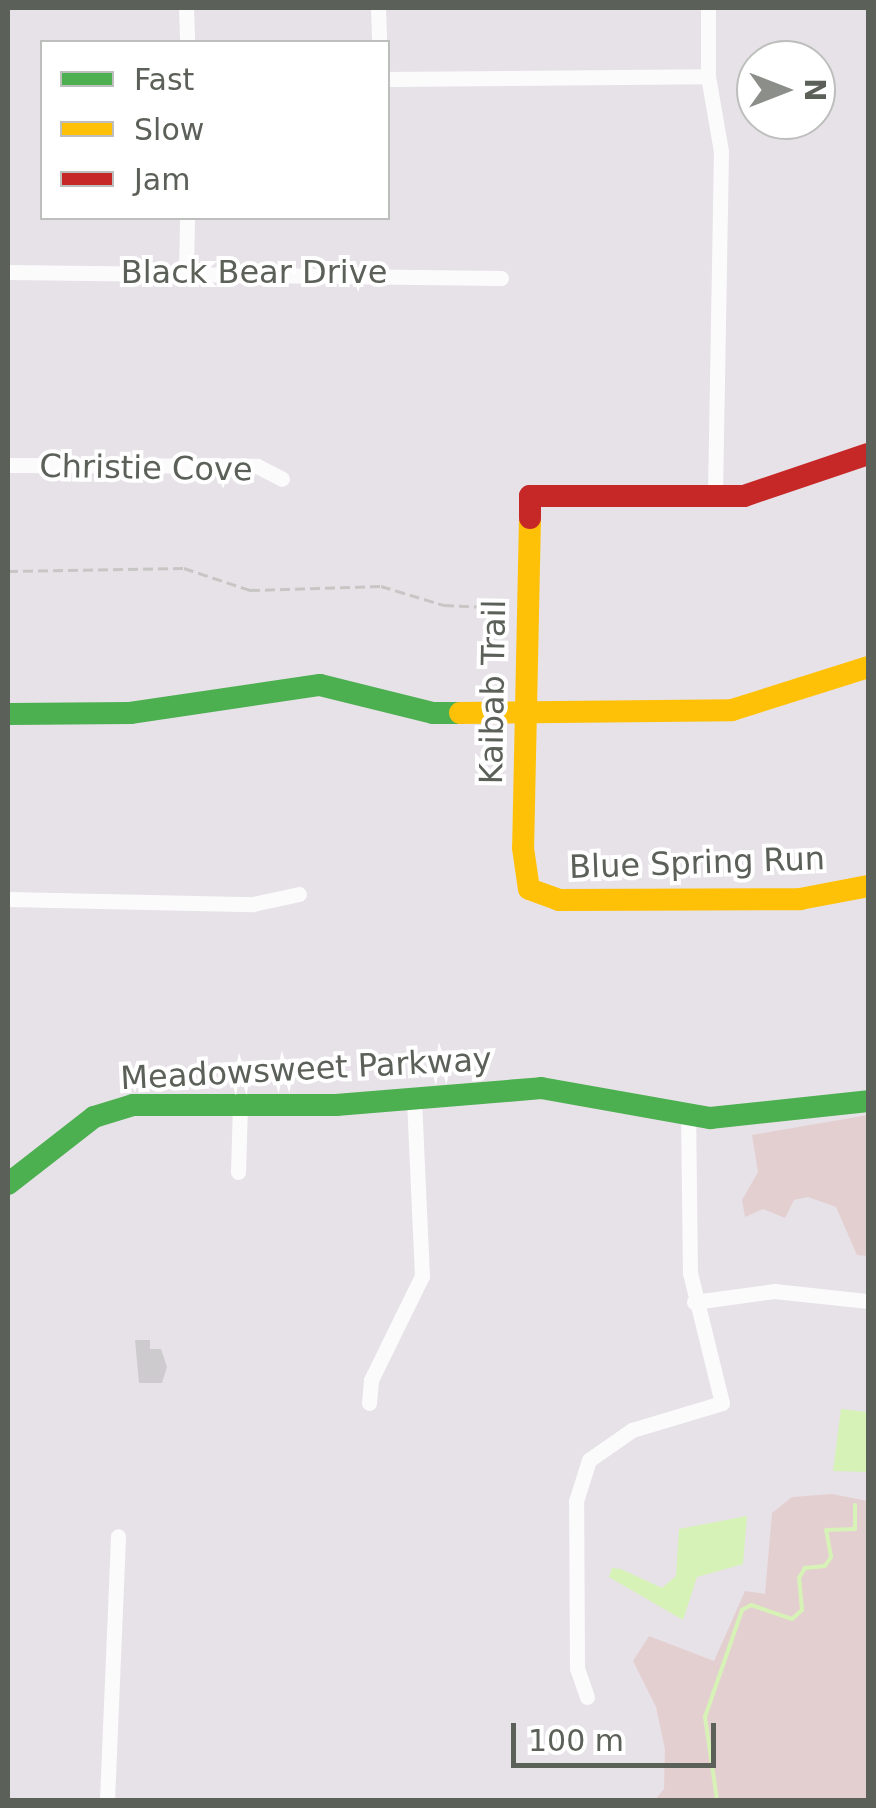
<!DOCTYPE html>
<html>
<head>
<meta charset="utf-8">
<style>
  body { margin:0 }
  #map { position:relative; width:876px; height:1808px; overflow:hidden; background:#e7e2e8; font-family:"DejaVu Sans",sans-serif }
  div>[style] { position:absolute }
  [style*='--x'] { left:calc(var(--x)*1px); top:calc(var(--y)*1px); width:calc(var(--w)*1px); rotate:calc(var(--a)*1deg) }
  .green>* { inset:0; background:#e4cfd0 }
  .water>* { inset:0; background:#d6f2b6 }
  .stream>* { height:4px; margin:-2px; padding:0 2px; transform-origin:2px; border-radius:2px; background:#d6f2b6 }
  .building>* { inset:0; background:#cdcbce }
  .path>* { height:2.5px; margin-top:-1.25px; transform-origin:0; background:repeating-linear-gradient(90deg,#c8c6c4 0 10px,transparent 0 15px) }
  .street>* { height:15px; margin:-7.5px; padding:0 7.5px; transform-origin:7.5px; border-radius:7.5px; background:#fbfbfc }
  .fast>* { height:22px; margin:-11px; padding:0 11px; transform-origin:11px; border-radius:11px; background:#4caf50 }
  .slow>* { height:22px; margin:-11px; padding:0 11px; transform-origin:11px; border-radius:11px; background:#ffc107 }
  .jam>* { height:22px; margin:-11px; padding:0 11px; transform-origin:11px; border-radius:11px; background:#c62828 }
  span { translate:-50% -50%; white-space:nowrap; text-align:center; line-height:1.15; -webkit-text-stroke:8px #fff; paint-order:stroke }
  .street-label { font-size:32px; color:#5b6058 }
  .frame { position:absolute; inset:0; border:10px solid #5b6058; pointer-events:none }
  .legend { position:absolute; left:40px; top:40px; width:350px; height:180px; box-sizing:border-box; background:#fff; border:2px solid #bdbfbc; margin:0; padding:12px 18px; list-style:none; font-size:30px; color:#5b6058 }
  .legend li { display:flex; align-items:center; gap:20px; height:50px }
  .legend b { width:50px; border:2px solid #bdbfbc }
  .north { position:absolute; left:736px; top:40px; width:100px; height:100px; box-sizing:border-box; background:#fff; border:2px solid #bdbfbc; border-radius:50%; rotate:90deg; font-size:28px; font-weight:700; line-height:40px; text-align:center; color:#5b6058 }
  .north::after { content:''; display:block; margin:auto; width:35px; height:45px; background:#8c8e8a; clip-path:polygon(50% 0,100% 100%,50% 72%,0 100%) }
  .scale { position:absolute; left:511px; top:1723px; width:205px; height:45px; box-sizing:border-box; border:5px solid #5b6058; border-top:0; padding-left:12px; font-size:30px; line-height:35px; white-space:nowrap; color:#5b6058; -webkit-text-stroke:8px #fff; paint-order:stroke }
</style>
</head>
<body>
<div id="map">
  <div class="green">
    <i style="clip-path:polygon(868px 1115px,868px 1256px,857px 1255px,836px 1207px,808px 1197px,794px 1200px,785px 1218px,763px 1209px,745px 1217px,742px 1200px,758px 1172px,752px 1135px)"></i>
    <i style="clip-path:polygon(832px 1494px,868px 1501px,868px 1800px,655px 1800px,664px 1789px,665px 1749px,656px 1707px,633px 1661px,649px 1636px,714px 1661px,745px 1591px,765px 1594px,772px 1513px,792px 1497px)"></i>
  </div>
  <div class="water">
    <i style="clip-path:polygon(841px 1409px,868px 1412px,866px 1472px,833px 1471px)"></i>
    <i style="clip-path:polygon(747px 1516px,743px 1564px,697px 1577px,683px 1620px,609px 1577px,612px 1568px,621px 1569px,662px 1588px,676px 1576px,679px 1529px)"></i>
  </div>
  <div class="stream">
    <i style="--x:717;--y:1800;--w:84;--a:-98.2"></i>
    <i style="--x:705;--y:1717;--w:113;--a:-70.9"></i>
    <i style="--x:742;--y:1610;--w:10;--a:-29"></i>
    <i style="--x:751;--y:1605;--w:43;--a:18.9"></i>
    <i style="--x:792;--y:1619;--w:13;--a:-42"></i>
    <i style="--x:802;--y:1610;--w:32;--a:-95"></i>
    <i style="--x:799;--y:1578;--w:12;--a:-59"></i>
    <i style="--x:805;--y:1568;--w:20;--a:-6"></i>
    <i style="--x:825;--y:1566;--w:11;--a:-56"></i>
    <i style="--x:831;--y:1557;--w:27;--a:-100"></i>
    <i style="--x:826;--y:1530;--w:29;--a:-2"></i>
    <i style="--x:855;--y:1529;--w:24;--a:-90"></i>
  </div>
  <div class="building">
    <i style="clip-path:polygon(135px 1340px,150px 1340px,150px 1349px,161px 1349px,167px 1367px,162px 1383px,139px 1383px)"></i>
  </div>
  <div class="path">
    <i style="--x:8;--y:571;--w:176;--a:-1"></i>
    <i style="--x:184;--y:568;--w:70;--a:18.4"></i>
    <i style="--x:250;--y:590;--w:131;--a:-1.7"></i>
    <i style="--x:381;--y:586;--w:66;--a:16.8"></i>
    <i style="--x:444;--y:605;--w:63;--a:2.7"></i>
  </div>
  <div class="street">
    <i style="--x:186;--y:8;--w:34;--a:88"></i>
    <i style="--x:378;--y:8;--w:34;--a:88"></i>
    <i style="--x:708;--y:8;--w:68;--a:90"></i>
    <i style="--x:708;--y:76;--w:76;--a:80.2"></i>
    <i style="--x:721;--y:151;--w:347;--a:91"></i>
    <i style="--x:388;--y:79;--w:320;--a:-0.5"></i>
    <i style="--x:8;--y:272;--w:493;--a:0.7"></i>
    <i style="--x:186;--y:272;--w:54;--a:-88.9"></i>
    <i style="--x:8;--y:465;--w:249;--a:0.2"></i>
    <i style="--x:257;--y:466;--w:28;--a:27"></i>
    <i style="--x:8;--y:899;--w:245;--a:1.2"></i>
    <i style="--x:253;--y:904;--w:47;--a:-12.3"></i>
    <i style="--x:238;--y:1172;--w:66;--a:-88.3"></i>
    <i style="--x:694;--y:1302;--w:81;--a:-7.8"></i>
    <i style="--x:774;--y:1291;--w:95;--a:6.1"></i>
    <i style="--x:369;--y:1403;--w:23;--a:-85"></i>
    <i style="--x:371;--y:1380;--w:116;--a:-63.9"></i>
    <i style="--x:422;--y:1276;--w:179;--a:-92.6"></i>
    <i style="--x:587;--y:1697;--w:31;--a:-109"></i>
    <i style="--x:577;--y:1668;--w:167;--a:-90.3"></i>
    <i style="--x:576;--y:1501;--w:43;--a:-72.4"></i>
    <i style="--x:589;--y:1460;--w:52;--a:-34.9"></i>
    <i style="--x:632;--y:1430;--w:94;--a:-16.7"></i>
    <i style="--x:722;--y:1403;--w:134;--a:-103.8"></i>
    <i style="--x:690;--y:1273;--w:157;--a:-90.7"></i>
    <i style="--x:107;--y:1800;--w:264;--a:-87.6"></i>
  </div>
  <div class="fast">
    <i style="--x:8;--y:714;--w:122;--a:-0.5"></i>
    <i style="--x:130;--y:713;--w:192;--a:-8.4"></i>
    <i style="--x:320;--y:685;--w:116;--a:13.9"></i>
    <i style="--x:433;--y:713;--w:27;--a:0"></i>
    <i style="--x:8;--y:1184;--w:109;--a:-37.9"></i>
    <i style="--x:94;--y:1117;--w:41;--a:-17.1"></i>
    <i style="--x:133;--y:1105;--w:203;--a:0"></i>
    <i style="--x:336;--y:1105;--w:206;--a:-4.7"></i>
    <i style="--x:541;--y:1088;--w:172;--a:10.1"></i>
    <i style="--x:710;--y:1118;--w:159;--a:-6.1"></i>
  </div>
  <div class="slow">
    <i style="--x:530;--y:518;--w:330;--a:91.2"></i>
    <i style="--x:523;--y:848;--w:41;--a:81.7"></i>
    <i style="--x:529;--y:889;--w:32;--a:20"></i>
    <i style="--x:559;--y:900;--w:241;--a:-0.2"></i>
    <i style="--x:800;--y:899;--w:69;--a:-10.8"></i>
    <i style="--x:460;--y:713;--w:272;--a:-0.6"></i>
    <i style="--x:732;--y:710;--w:143;--a:-17.5"></i>
  </div>
  <div class="jam">
    <i style="--x:530;--y:518;--w:22;--a:-90"></i>
    <i style="--x:530;--y:496;--w:214;--a:0"></i>
    <i style="--x:744;--y:496;--w:131;--a:-18.7"></i>
  </div>
  <div class="street-label">
    <span style="left:254px;top:272px">Black Bear Drive</span>
    <span style="left:146px;top:468px;rotate:1deg">Christie Cove</span>
    <span style="left:493px;top:692px;rotate:-89deg">Kaibab Trail</span>
    <span style="left:697px;top:863px;rotate:-2deg">Blue Spring Run</span>
    <span style="left:306px;top:1069px;rotate:-3deg">Meadowsweet Parkway</span>
  </div>
  <div class="frame"></div>
  <ul class="legend">
  <li><b style="height:12px;background:#4caf50"></b>Fast</li>
  <li><b style="height:12px;background:#ffc107"></b>Slow</li>
  <li><b style="height:12px;background:#c62828"></b>Jam</li>
  </ul>
  <div class="north">N</div>
  <div class="scale">100 m</div>
</div>
</body>
</html>
